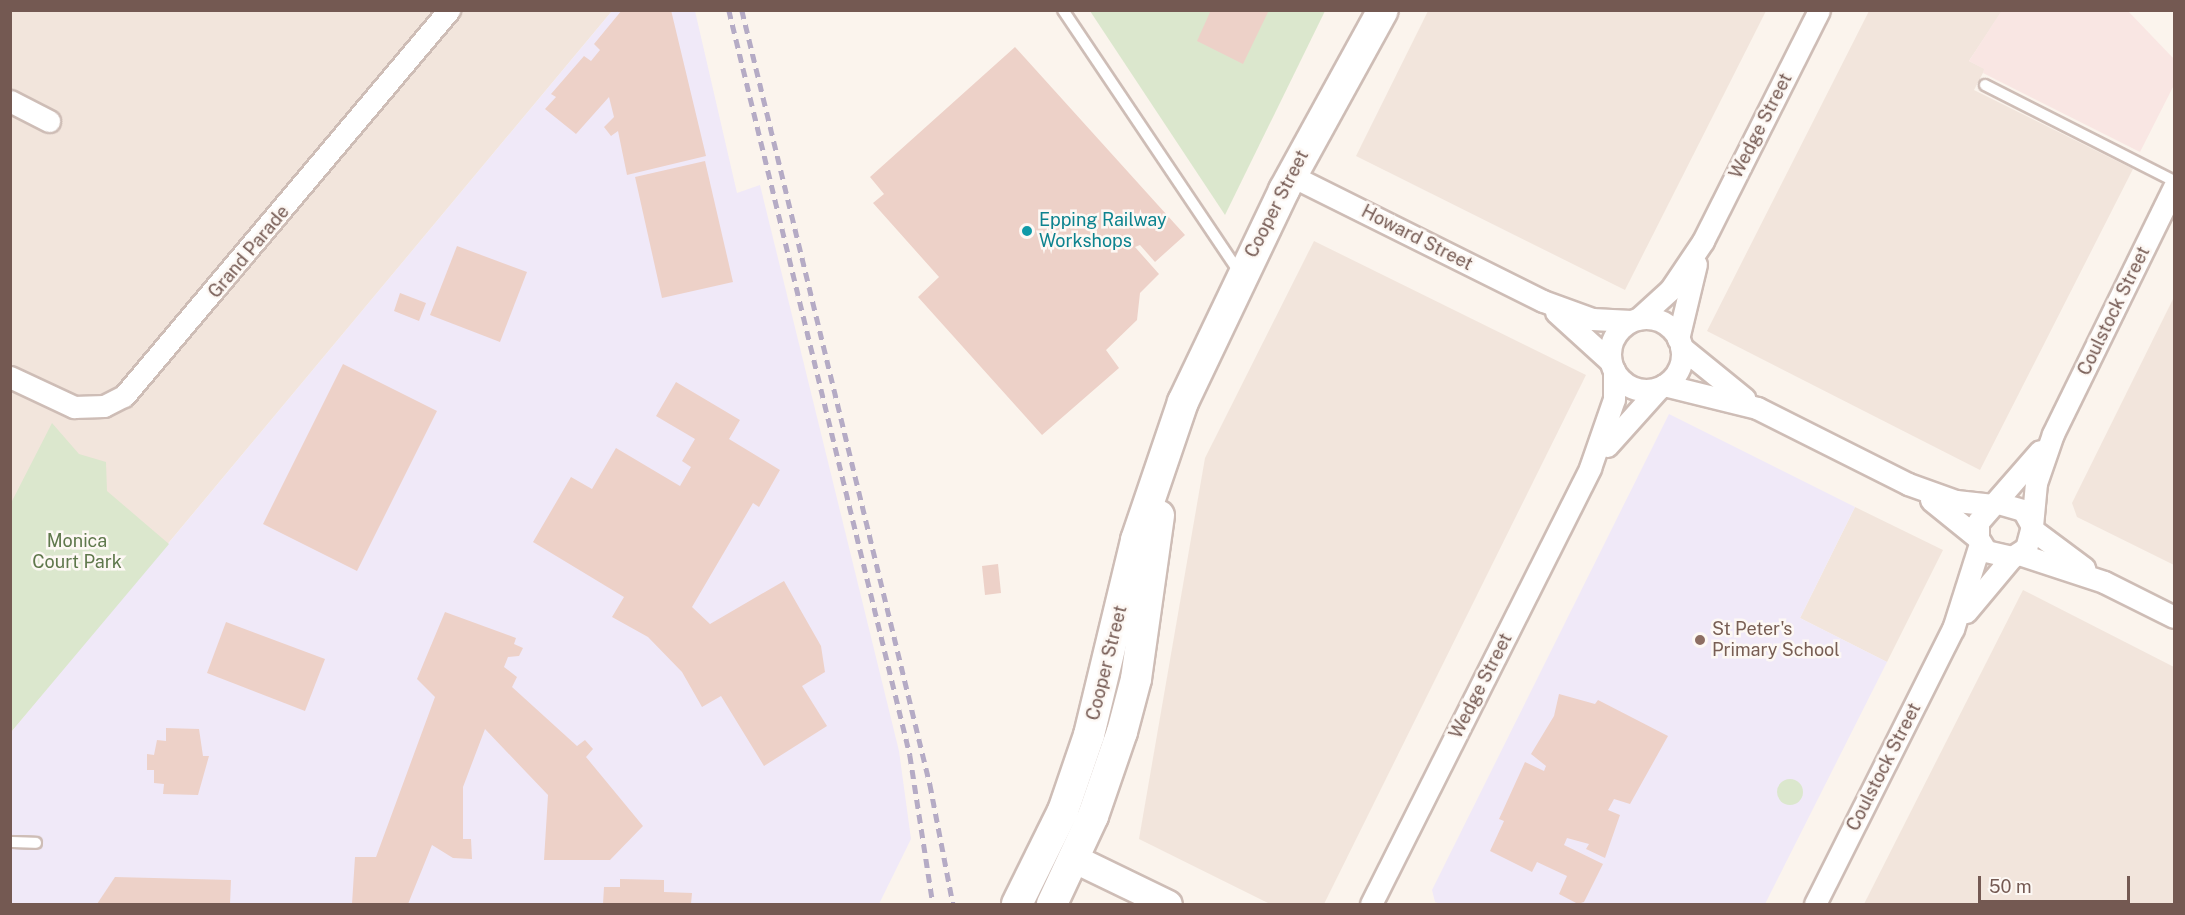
<!DOCTYPE html>
<html>
<head>
<meta charset="utf-8">
<style>
  body { margin:0 }
  #map { position:relative; width:2185px; height:915px; overflow:hidden; background:#fbf4ed; font-family:"Public Sans",sans-serif }
  div>[style] { position:absolute }
  [style*='--x'] { left:calc(var(--x)*1px); top:calc(var(--y)*1px); width:calc(var(--w)*1px); rotate:calc(var(--a)*1deg) }
  .residential>* { inset:0; background:#f2e5dc }
  .commercial>* { inset:0; background:#f9e6e3 }
  .education>* { inset:0; background:#f0e9f8 }
  .green>* { inset:0; background:#dbe7cd }
  .round { border-radius:50% }
  .building>* { inset:0; background:#edd1c8 }
  .roads { filter:drop-shadow(2px 0 #cebdb6) drop-shadow(-2px 0 #cebdb6) drop-shadow(0 2px #cebdb6) drop-shadow(0 -2px #cebdb6) }
  .service>* { height:10px; margin:-5px; padding:0 5px; transform-origin:5px; border-radius:5px; background:#fff }
  .minor>* { height:21px; margin:-10.5px; padding:0 10.5px; transform-origin:10.5px; border-radius:10.5px; background:#fff }
  .minor>.ring { margin:-10.5px; padding:0; box-sizing:content-box; background:none; border:21px solid #fff; border-radius:50% }
  .tertiary>* { height:27px; margin:-13.5px; padding:0 13.5px; transform-origin:13.5px; border-radius:13.5px; background:#fff }
  .secondary>* { height:30px; margin:-15px; padding:0 15px; transform-origin:15px; border-radius:15px; background:#fff }
  .rail>* { height:4.5px; margin-top:-2.25px; transform-origin:0; background:repeating-linear-gradient(90deg,#b5abc5 0 9px,transparent 0 15px) }
  .dots>* { width:16px; height:16px; translate:-50% -50%; box-sizing:border-box; border:3px solid #fdf8f4; border-radius:50% }
  span { translate:-50% -50%; white-space:nowrap; text-align:center; line-height:1.15; -webkit-text-stroke:5px #fdf8f4; paint-order:stroke }
  .street-label { font-size:18px; color:#745952 }
  .culture-label { font-size:18px; color:#0d838f }
  .left { translate:0 -50%; text-align:left }
  .park-label { font-size:18px; color:#5f784c }
  .education-label { font-size:18px; color:#785e54 }
  .frame { position:absolute; inset:0; border:12px solid #745952; pointer-events:none }
  .scale { position:absolute; left:1978px; top:876px; width:152px; height:27px; box-sizing:border-box; border:3px solid #745952; border-top:0; padding-left:8px; font-size:18px; line-height:21px; white-space:nowrap; color:#745952; -webkit-text-stroke:4px #fdf8f4; paint-order:stroke }
</style>
</head>
<body>
<div id="map">
  <div class="residential">
    <i style="clip-path:polygon(11px 11px,612px 11px,11px 732px)"></i>
    <i style="clip-path:polygon(1428px 11px,1766px 11px,1625px 290px,1356px 156px)"></i>
    <i style="clip-path:polygon(1869px 11px,2002px 11px,1969px 61px,1985px 69px,1974px 90px,2133px 169px,1980px 470px,1707px 331px)"></i>
    <i style="clip-path:polygon(1314px 241px,1586px 375px,1324px 904px,1270px 904px,1139px 839px,1205px 458px)"></i>
    <i style="clip-path:polygon(2174px 297px,2174px 565px,2077px 517px,2072px 503px)"></i>
    <i style="clip-path:polygon(1855px 507px,1943px 550px,1887px 662px,1800px 618px)"></i>
    <i style="clip-path:polygon(2023px 590px,2174px 667px,2174px 904px,1864px 904px)"></i>
  </div>
  <div class="commercial">
    <i style="clip-path:polygon(2002px 10px,2128px 11px,2174px 59px,2174px 85px,2140px 152px,1983px 73px,1984px 69px,1969px 61px)"></i>
  </div>
  <div class="education">
    <i style="clip-path:polygon(612px 11px,695px 11px,737px 193px,760px 185px,899px 751px,911px 839px,879px 904px,11px 904px,11px 732px)"></i>
    <i style="clip-path:polygon(1669px 414px,1855px 507px,1800px 618px,1887px 662px,1765px 904px,1441px 904px,1435px 902px,1432px 890px)"></i>
  </div>
  <div class="green">
    <i style="clip-path:polygon(1090px 11px,1325px 11px,1225px 215px)"></i>
    <i style="clip-path:polygon(52px 423px,79px 454px,106px 462px,107px 491px,169px 544px,11px 732px,11px 503px)"></i>
    <i class="round" style="left:1777px;top:779px;width:26px;height:26px"></i>
  </div>
  <div class="building">
    <i style="clip-path:polygon(622px 10px,671px 10px,706px 156px,627px 175px,618px 131px,611px 136px,604px 127px,614px 117px,609px 97px,576px 134px,545px 109px,556px 97px,551px 94px,584px 56px,591px 61px,600px 50px,594px 44px)"></i>
    <i style="clip-path:polygon(1211px 10px,1269px 10px,1243px 64px,1197px 41px)"></i>
    <i style="clip-path:polygon(1015px 47px,1185px 235px,1155px 262px,1140px 245px,1135px 247px,1159px 274px,1140px 293px,1137px 320px,1106px 350px,1119px 368px,1042px 435px,918px 297px,939px 277px,873px 203px,884px 194px,870px 177px)"></i>
    <i style="clip-path:polygon(705px 161px,733px 282px,662px 298px,635px 177px)"></i>
    <i style="clip-path:polygon(457px 246px,527px 272px,500px 342px,430px 315px)"></i>
    <i style="clip-path:polygon(400px 293px,426px 303px,419px 321px,394px 311px)"></i>
    <i style="clip-path:polygon(343px 364px,437px 411px,357px 571px,263px 524px)"></i>
    <i style="clip-path:polygon(676px 382px,740px 420px,729px 439px,780px 470px,759px 507px,753px 503px,692px 607px,710px 624px,784px 581px,821px 646px,825px 672px,802px 686px,827px 726px,764px 766px,721px 696px,702px 707px,682px 672px,648px 637px,612px 617px,624px 597px,533px 542px,571px 477px,592px 489px,616px 448px,680px 486px,691px 467px,682px 461px,695px 439px,656px 416px)"></i>
    <i style="clip-path:polygon(998px 564px,1001px 593px,985px 595px,982px 566px)"></i>
    <i style="clip-path:polygon(445px 612px,516px 638px,514px 644px,523px 648px,519px 656px,508px 657px,504px 667px,517px 677px,512px 687px,577px 746px,585px 740px,593px 749px,586px 757px,643px 826px,610px 860px,544px 860px,548px 795px,485px 729px,463px 787px,463px 839px,471px 839px,472px 859px,453px 858px,432px 845px,408px 904px,352px 904px,355px 857px,376px 857px,435px 697px,417px 679px)"></i>
    <i style="clip-path:polygon(226px 622px,325px 659px,305px 711px,207px 673px)"></i>
    <i style="clip-path:polygon(1559px 694px,1595px 704px,1598px 700px,1668px 736px,1630px 804px,1614px 799px,1608px 810px,1620px 815px,1605px 858px,1586px 849px,1589px 844px,1567px 838px,1564px 845px,1603px 864px,1584px 902px,1578px 904px,1559px 894px,1567px 876px,1537px 862px,1532px 872px,1490px 851px,1504px 821px,1499px 819px,1525px 762px,1544px 771px,1546px 766px,1531px 754px,1554px 716px)"></i>
    <i style="clip-path:polygon(166px 728px,199px 729px,203px 756px,209px 756px,198px 795px,163px 794px,164px 784px,154px 783px,154px 770px,147px 770px,147px 754px,154px 755px,157px 740px,166px 741px)"></i>
    <i style="clip-path:polygon(115px 877px,231px 880px,230px 904px,97px 904px)"></i>
    <i style="clip-path:polygon(620px 879px,664px 880px,664px 892px,692px 893px,691px 904px,603px 904px,604px 887px,620px 887px)"></i>
  </div>
  <div class="roads">
    <div class="service">
      <i style="--x:1063;--y:10;--w:319;--a:56.1"></i>
      <i style="--x:1985;--y:85;--w:212;--a:26.9"></i>
      <i style="--x:10;--y:842;--w:26;--a:2"></i>
    </div>
    <div class="minor">
      <i style="--x:10;--y:101;--w:44;--a:27.1"></i>
      <i style="--x:1292;--y:176;--w:280;--a:26.5"></i>
      <i style="--x:1543;--y:301;--w:52;--a:20.2"></i>
      <i style="--x:1592;--y:319;--w:39;--a:3"></i>
      <i style="--x:1556;--y:312;--w:74;--a:42.3"></i>
      <i class="ring" style="left:1610px;top:318px;width:51px;height:51px"></i>
      <i style="--x:1638;--y:319;--w:43;--a:-42.2"></i>
      <i style="--x:1670;--y:290;--w:59;--a:-56"></i>
      <i style="--x:1703;--y:241;--w:258;--a:-63.3"></i>
      <i style="--x:1678;--y:339;--w:77;--a:-76.5"></i>
      <i style="--x:1681;--y:347;--w:82;--a:39.1"></i>
      <i style="--x:10;--y:377;--w:71;--a:25.1"></i>
      <i style="--x:74;--y:407;--w:30;--a:-2"></i>
      <i style="--x:104;--y:406;--w:22;--a:-27"></i>
      <i style="--x:124;--y:396;--w:505;--a:-49.9"></i>
      <i style="--x:1664;--y:385;--w:96;--a:13.9"></i>
      <i style="--x:1757;--y:408;--w:169;--a:26.7"></i>
      <i style="--x:1908;--y:484;--w:51;--a:19.5"></i>
      <i style="--x:1956;--y:501;--w:37;--a:6"></i>
      <i style="--x:1607;--y:446;--w:78;--a:-48.1"></i>
      <i style="--x:1931;--y:500;--w:60;--a:39"></i>
      <i style="--x:1998;--y:503;--w:26;--a:16"></i>
      <i style="--x:2023;--y:510;--w:18;--a:61"></i>
      <i style="--x:2032;--y:526;--w:23;--a:105"></i>
      <i style="--x:2026;--y:548;--w:17;--a:147"></i>
      <i style="--x:2012;--y:557;--w:27;--a:-167"></i>
      <i style="--x:1986;--y:551;--w:15;--a:-122"></i>
      <i style="--x:1978;--y:538;--w:16;--a:-90"></i>
      <i style="--x:1978;--y:522;--w:94;--a:-48.9"></i>
      <i style="--x:2032;--y:526;--w:43;--a:-84.7"></i>
      <i style="--x:2036;--y:483;--w:52;--a:-70.9"></i>
      <i style="--x:2053;--y:434;--w:275;--a:-63.9"></i>
      <i style="--x:2033;--y:530;--w:64;--a:36.7"></i>
      <i style="--x:2019;--y:554;--w:89;--a:18.2"></i>
      <i style="--x:2104;--y:582;--w:78;--a:26.6"></i>
      <i style="--x:1966;--y:612;--w:72;--a:-50.1"></i>
      <i style="--x:1371;--y:904;--w:488;--a:-63.3"></i>
      <i style="--x:1590;--y:468;--w:73;--a:-70.8"></i>
      <i style="--x:1614;--y:399;--w:29;--a:-90"></i>
      <i style="--x:1815;--y:904;--w:308;--a:-63.4"></i>
      <i style="--x:1953;--y:629;--w:89;--a:-72.4"></i>
    </div>
    <div class="tertiary">
      <i style="--x:1075;--y:859;--w:103;--a:25.8"></i>
    </div>
    <div class="secondary">
      <i style="--x:1017;--y:904;--w:104;--a:-63.7"></i>
      <i style="--x:1063;--y:811;--w:80;--a:-71.1"></i>
      <i style="--x:1089;--y:735;--w:201;--a:-76.4"></i>
      <i style="--x:1136;--y:540;--w:146;--a:-71.2"></i>
      <i style="--x:1183;--y:402;--w:235;--a:-64.5"></i>
      <i style="--x:1284;--y:190;--w:205;--a:-61.2"></i>
      <i style="--x:1052;--y:904;--w:97;--a:-65"></i>
      <i style="--x:1093;--y:816;--w:89;--a:-71"></i>
      <i style="--x:1122;--y:732;--w:55;--a:-75.2"></i>
      <i style="--x:1136;--y:679;--w:165;--a:-82"></i>
    </div>
  </div>
  <div class="rail">
    <i style="--x:729;--y:10;--w:767;--a:76.34"></i>
    <i style="--x:910;--y:755;--w:151;--a:81.2"></i>
    <i style="--x:742;--y:10;--w:797;--a:76.35"></i>
    <i style="--x:930;--y:784;--w:122;--a:79.1"></i>
  </div>
  <div class="dots">
    <i style="left:1027px;top:231px;background:#0f9aa8"></i>
    <i style="left:1700px;top:640px;background:#8d6e63"></i>
  </div>
  <div class="street-label">
    <span style="left:1761px;top:126px;rotate:-63deg">Wedge Street</span>
    <span style="left:1277px;top:204px;rotate:-63deg">Cooper Street</span>
    <span style="left:1417px;top:238px;rotate:27deg">Howard Street</span>
    <span style="left:249px;top:252px;rotate:-50deg">Grand Parade</span>
    <span style="left:2114px;top:311px;rotate:-64deg">Coulstock Street</span>
    <span style="left:1107px;top:663px;rotate:-76deg">Cooper Street</span>
    <span style="left:1481px;top:686px;rotate:-63deg">Wedge Street</span>
    <span style="left:1884px;top:767px;rotate:-63deg">Coulstock Street</span>
  </div>
  <div class="culture-label">
    <span class="left" style="left:1039px;top:231px">Epping Railway<br>Workshops</span>
  </div>
  <div class="park-label">
    <span style="left:77px;top:552px">Monica<br>Court Park</span>
  </div>
  <div class="education-label">
    <span class="left" style="left:1712px;top:640px">St Peter's<br>Primary School</span>
  </div>
  <div class="frame"></div>
  <div class="scale">50 m</div>
</div>
</body>
</html>
